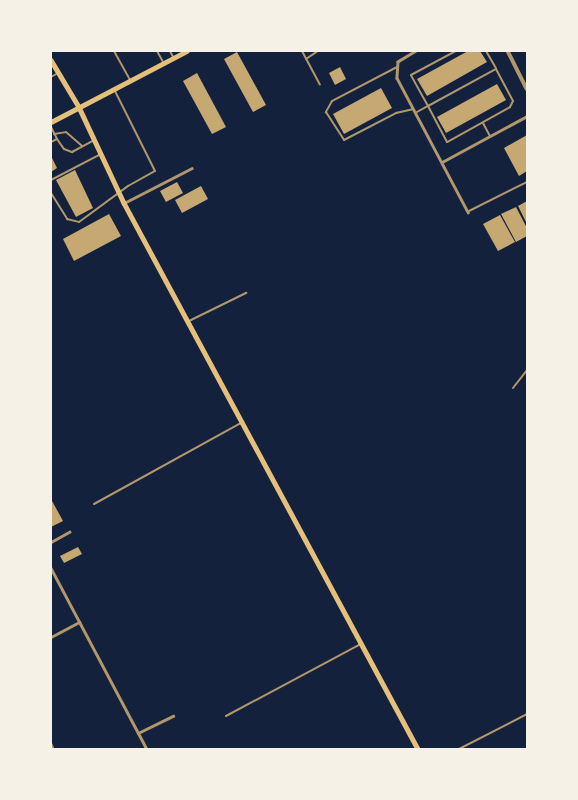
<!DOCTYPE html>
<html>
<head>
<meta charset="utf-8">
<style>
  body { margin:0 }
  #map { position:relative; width:578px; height:800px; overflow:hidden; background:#14213d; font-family:Roboto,sans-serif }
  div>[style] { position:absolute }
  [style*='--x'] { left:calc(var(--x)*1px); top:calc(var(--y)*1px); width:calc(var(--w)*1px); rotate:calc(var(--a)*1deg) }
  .building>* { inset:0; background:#c6a872 }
  .service>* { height:2px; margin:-1px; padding:0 1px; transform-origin:1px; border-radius:1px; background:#b1986c }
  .minor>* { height:2.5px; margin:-1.25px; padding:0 1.25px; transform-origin:1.25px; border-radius:1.25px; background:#b1986c }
  .tertiary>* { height:3.5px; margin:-1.75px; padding:0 1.75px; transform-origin:1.75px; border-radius:1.75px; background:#b1986c }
  .secondary>* { height:4.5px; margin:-2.25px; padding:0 2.25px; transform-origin:2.25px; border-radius:2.25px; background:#e5c07b }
  .primary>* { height:4.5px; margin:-2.25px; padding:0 2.25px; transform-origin:2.25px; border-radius:2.25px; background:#e5c07b }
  span { translate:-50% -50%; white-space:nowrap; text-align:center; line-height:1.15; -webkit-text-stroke:6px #f6f1e7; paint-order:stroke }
  .frame { position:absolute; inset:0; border:52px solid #f6f1e7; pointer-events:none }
</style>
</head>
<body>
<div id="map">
  <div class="building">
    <i style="clip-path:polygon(468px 51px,480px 51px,487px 62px,427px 96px,417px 79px)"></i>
    <i style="clip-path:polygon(237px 52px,266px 105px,253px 112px,224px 59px)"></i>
    <i style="clip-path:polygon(340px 67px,346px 79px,335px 85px,329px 73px)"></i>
    <i style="clip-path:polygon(197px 73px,226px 127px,212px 134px,183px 81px)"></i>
    <i style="clip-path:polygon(497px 84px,506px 100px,446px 133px,437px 117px)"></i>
    <i style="clip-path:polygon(381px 88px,392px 108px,344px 134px,333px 114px)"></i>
    <i style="clip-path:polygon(527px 135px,527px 171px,519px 176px,504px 148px)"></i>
    <i style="clip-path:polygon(51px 156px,57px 168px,51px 172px)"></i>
    <i style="clip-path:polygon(75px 170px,93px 208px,76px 217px,56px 180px)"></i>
    <i style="clip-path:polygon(177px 182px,183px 193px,166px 202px,160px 191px)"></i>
    <i style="clip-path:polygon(201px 186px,208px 199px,182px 213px,175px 200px)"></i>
    <i style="clip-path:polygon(527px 201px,527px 224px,518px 206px)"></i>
    <i style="clip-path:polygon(516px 207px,527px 228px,527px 236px,516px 242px,501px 214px)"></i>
    <i style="clip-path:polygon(109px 214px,121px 236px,74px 261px,63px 239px)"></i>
    <i style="clip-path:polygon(500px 215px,515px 242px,498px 251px,483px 224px)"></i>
    <i style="clip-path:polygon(51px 499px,63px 521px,51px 527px)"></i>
    <i style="clip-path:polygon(78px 547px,82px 554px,64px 563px,60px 556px)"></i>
  </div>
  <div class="service">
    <i style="--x:114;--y:51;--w:33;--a:61"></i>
    <i style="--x:157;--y:51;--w:13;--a:61"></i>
    <i style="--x:170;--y:51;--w:7;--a:63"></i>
    <i style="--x:302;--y:51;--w:38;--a:62"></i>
    <i style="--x:486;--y:51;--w:20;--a:60"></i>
    <i style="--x:306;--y:59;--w:14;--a:-34"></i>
    <i style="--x:397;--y:67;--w:73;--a:152.4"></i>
    <i style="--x:332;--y:101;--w:13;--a:119"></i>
    <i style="--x:326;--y:112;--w:33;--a:57"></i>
    <i style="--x:344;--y:140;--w:59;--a:-27.4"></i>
    <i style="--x:396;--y:113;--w:17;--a:-13"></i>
    <i style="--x:51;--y:77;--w:8;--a:-30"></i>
    <i style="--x:417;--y:112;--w:13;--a:-29"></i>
    <i style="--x:428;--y:106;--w:77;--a:-28.6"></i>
    <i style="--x:496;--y:69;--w:36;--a:62"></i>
    <i style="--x:513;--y:101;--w:7;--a:117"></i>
    <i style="--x:510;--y:107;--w:72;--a:150.9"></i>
    <i style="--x:447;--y:142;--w:41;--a:-117.8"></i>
    <i style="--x:428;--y:106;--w:35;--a:-119"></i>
    <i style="--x:411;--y:75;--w:51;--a:-28.1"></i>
    <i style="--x:483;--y:123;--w:15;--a:62"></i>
    <i style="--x:51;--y:127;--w:13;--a:63"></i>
    <i style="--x:57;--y:139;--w:7;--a:153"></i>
    <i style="--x:54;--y:134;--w:12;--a:-9"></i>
    <i style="--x:66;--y:132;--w:21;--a:41"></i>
    <i style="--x:57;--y:139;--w:12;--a:55"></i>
    <i style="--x:64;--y:149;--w:9;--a:21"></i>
    <i style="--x:72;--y:152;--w:24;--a:-28"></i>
    <i style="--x:51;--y:180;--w:56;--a:-27.5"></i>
    <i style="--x:51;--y:193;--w:31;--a:58"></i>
    <i style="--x:67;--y:219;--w:12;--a:14"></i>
    <i style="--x:79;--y:222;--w:61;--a:-36.3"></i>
    <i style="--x:128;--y:186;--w:31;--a:-29"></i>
    <i style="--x:155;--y:171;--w:89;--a:-116.6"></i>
    <i style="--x:469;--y:211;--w:65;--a:-26.6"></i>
    <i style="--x:189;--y:321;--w:64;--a:-26.2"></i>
    <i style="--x:513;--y:388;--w:23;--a:-52"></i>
    <i style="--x:94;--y:504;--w:168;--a:-28.9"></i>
    <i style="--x:226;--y:716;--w:153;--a:-28.1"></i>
    <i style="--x:459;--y:749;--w:76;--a:-27.2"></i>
  </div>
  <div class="minor">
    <i style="--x:416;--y:51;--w:21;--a:149"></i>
    <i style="--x:398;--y:62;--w:16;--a:94"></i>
    <i style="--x:397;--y:78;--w:152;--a:62.1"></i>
    <i style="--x:442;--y:162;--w:97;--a:-28.4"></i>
    <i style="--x:124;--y:203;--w:76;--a:-27.2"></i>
    <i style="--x:51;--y:542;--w:21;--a:-29"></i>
    <i style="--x:51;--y:568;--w:205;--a:62.1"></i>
    <i style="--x:51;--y:637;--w:32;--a:-28"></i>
    <i style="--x:138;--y:733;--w:39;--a:-26"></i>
    <i style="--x:51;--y:744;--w:5;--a:68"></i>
  </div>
  <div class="tertiary">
    <i style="--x:508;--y:51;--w:42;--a:63.4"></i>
  </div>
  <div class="secondary">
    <i style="--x:51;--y:122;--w:153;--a:-27.6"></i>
  </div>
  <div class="primary">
    <i style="--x:51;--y:60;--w:55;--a:59.2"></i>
    <i style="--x:79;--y:107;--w:106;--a:64.9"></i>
    <i style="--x:124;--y:203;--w:620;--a:61.7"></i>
  </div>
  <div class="frame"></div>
</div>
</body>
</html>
